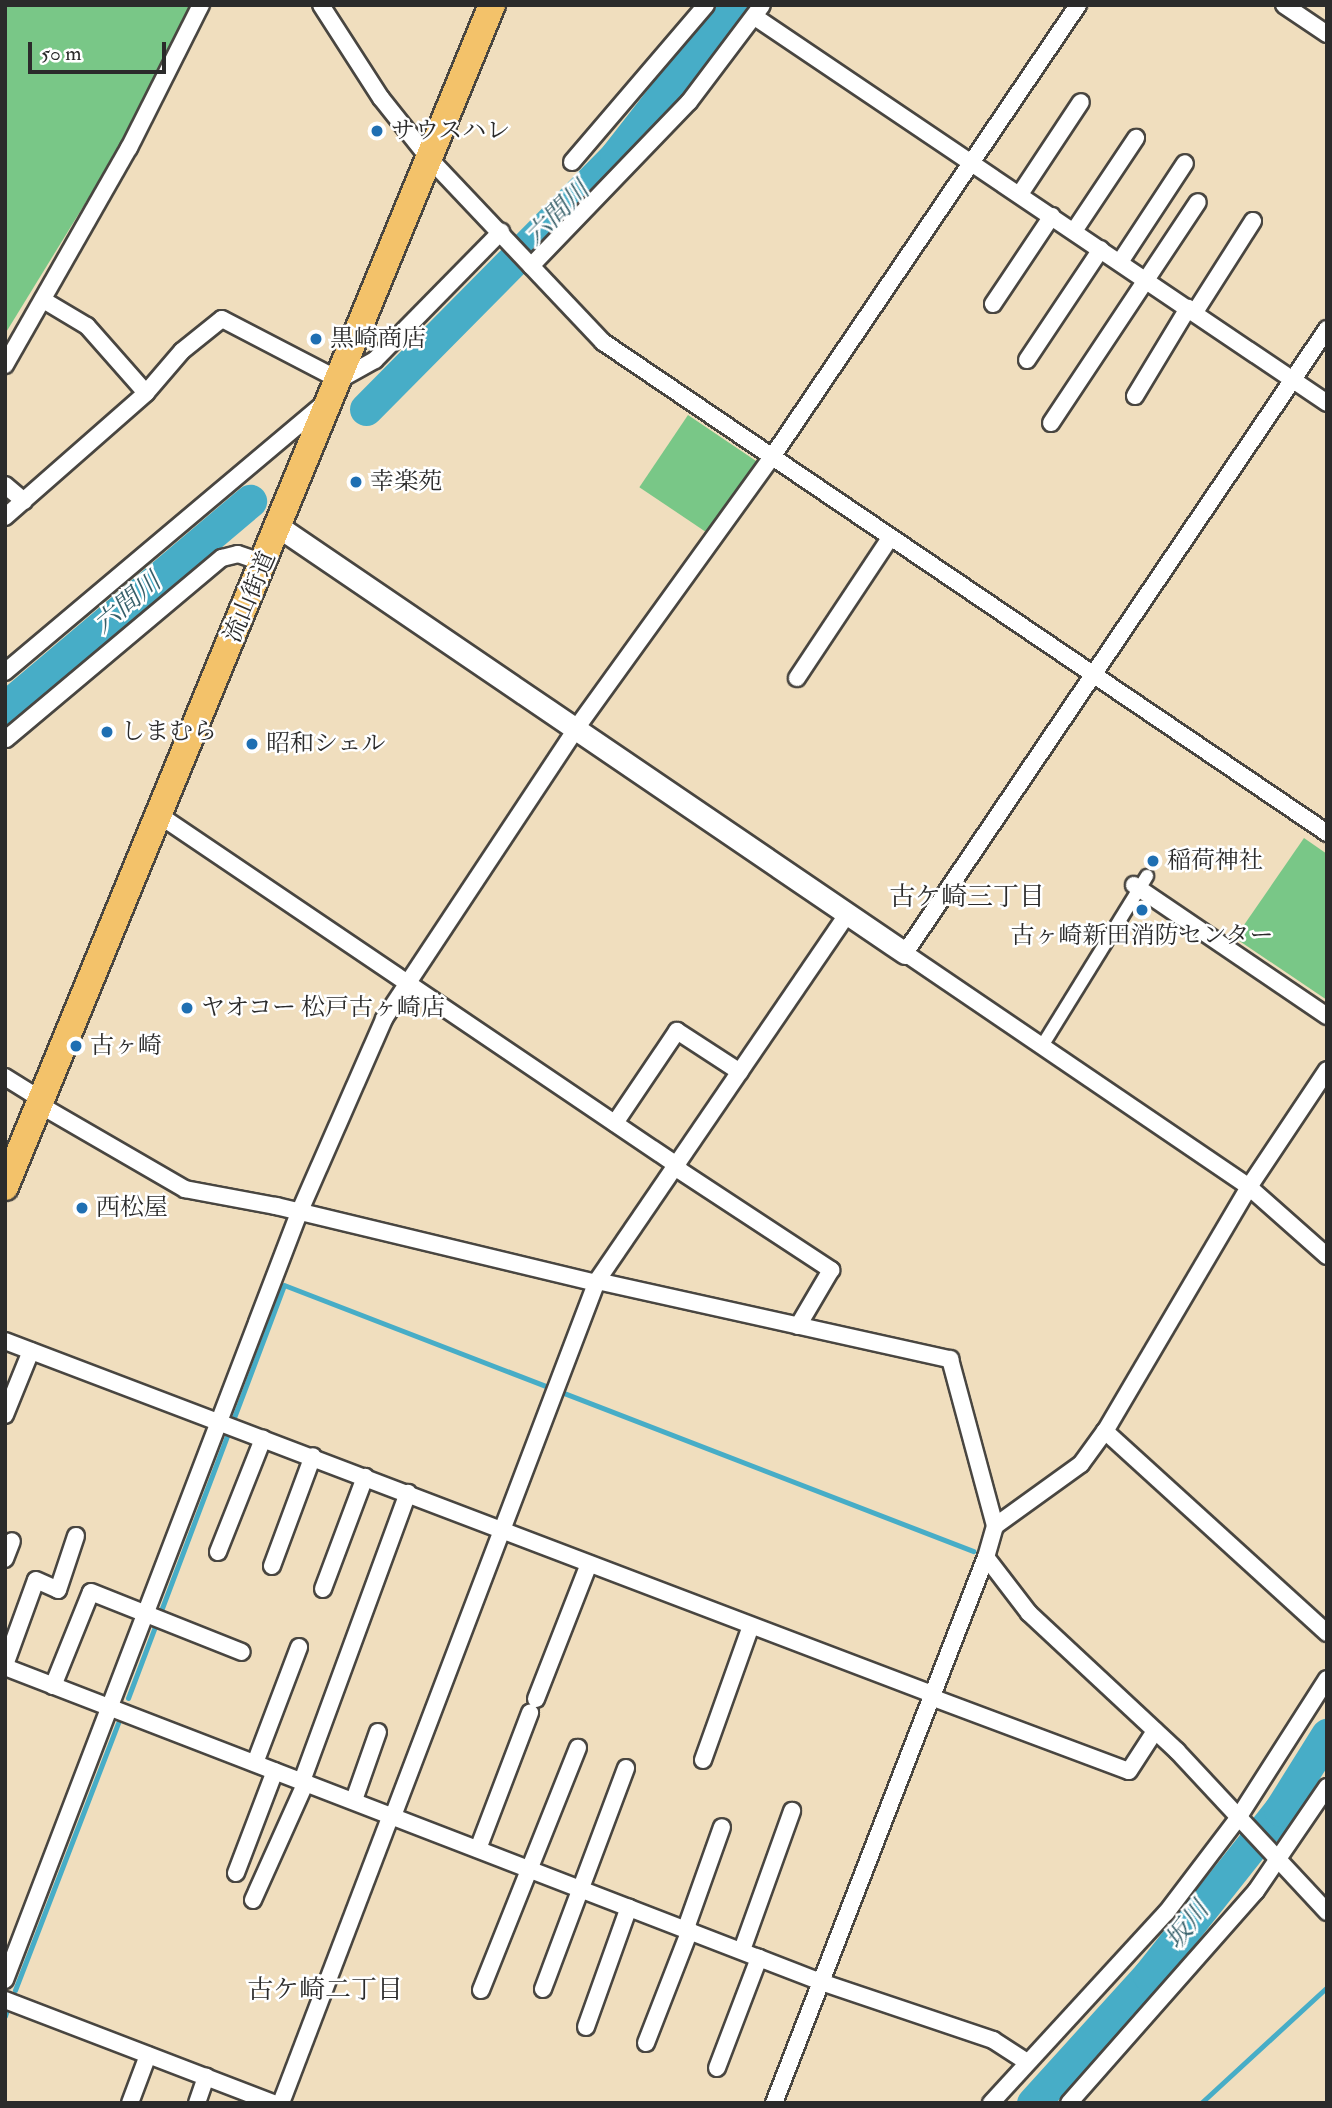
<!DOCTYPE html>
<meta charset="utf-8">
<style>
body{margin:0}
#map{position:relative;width:1332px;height:2108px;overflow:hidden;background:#f0debe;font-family:"IM FELL Double Pica","Noto Serif JP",serif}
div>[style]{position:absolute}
.green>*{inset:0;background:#79c787;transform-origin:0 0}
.stream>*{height:5px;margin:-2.5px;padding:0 2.5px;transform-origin:2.5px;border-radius:2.5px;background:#47adc7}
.river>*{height:33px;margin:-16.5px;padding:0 16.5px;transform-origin:16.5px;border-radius:16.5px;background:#47adc7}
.roads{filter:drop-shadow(2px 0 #494641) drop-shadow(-2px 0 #494641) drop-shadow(0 2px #494641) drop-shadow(0 -2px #494641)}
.pedestrian>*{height:12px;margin:-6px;padding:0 6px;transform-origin:6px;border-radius:6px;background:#fff}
.minor>*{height:16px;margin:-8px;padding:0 8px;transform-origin:8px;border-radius:8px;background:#fff}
.tertiary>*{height:21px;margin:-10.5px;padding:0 10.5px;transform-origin:10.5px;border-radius:10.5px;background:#fff}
.primary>*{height:26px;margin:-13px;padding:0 13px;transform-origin:13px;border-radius:13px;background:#f3c26a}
.dots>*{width:19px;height:19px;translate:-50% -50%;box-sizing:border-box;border:4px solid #fff;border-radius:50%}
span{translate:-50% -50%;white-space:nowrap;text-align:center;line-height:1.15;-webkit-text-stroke:5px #fff;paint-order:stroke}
.poi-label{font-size:24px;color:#2b2b2b}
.left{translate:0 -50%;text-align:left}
.street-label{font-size:24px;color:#2b2b2b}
.water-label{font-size:26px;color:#365f69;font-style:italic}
.neighbourhood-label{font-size:26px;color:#2b2b2b}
.frame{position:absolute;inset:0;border:7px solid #2b2b2b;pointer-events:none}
.scale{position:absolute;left:28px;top:42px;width:138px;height:32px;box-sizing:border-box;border:4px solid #2b2b2b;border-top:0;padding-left:9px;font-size:21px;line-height:24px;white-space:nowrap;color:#2b2b2b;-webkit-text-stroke:5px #fff;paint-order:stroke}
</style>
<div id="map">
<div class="green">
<div style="clip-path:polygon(5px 5px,190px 5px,113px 158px,5px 334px)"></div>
<div style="left:688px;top:415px;width:83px;height:87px;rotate:34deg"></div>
<div style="clip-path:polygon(1304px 838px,1327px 854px,1327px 1000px,1235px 938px)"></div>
</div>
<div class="stream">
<div style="left:128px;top:1698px;width:441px;rotate:-69.3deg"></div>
<div style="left:284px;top:1285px;width:739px;rotate:21.11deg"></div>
<div style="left:15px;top:1990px;width:286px;rotate:-68.9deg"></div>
<div style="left:5px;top:2016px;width:6px;rotate:-72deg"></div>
<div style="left:1201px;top:2103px;width:171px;rotate:-42.6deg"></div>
</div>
<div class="river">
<div style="left:366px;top:409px;width:356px;rotate:-45.3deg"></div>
<div style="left:616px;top:156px;width:192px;rotate:-52deg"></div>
<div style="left:5px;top:708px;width:321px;rotate:-40.2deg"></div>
<div style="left:1033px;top:2103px;width:173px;rotate:-47.8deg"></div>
<div style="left:1149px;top:1975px;width:211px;rotate:-51.6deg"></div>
<div style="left:1280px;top:1810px;width:89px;rotate:-57.9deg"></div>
</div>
<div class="roads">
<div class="pedestrian">
<div style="left:1042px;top:1046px;width:200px;rotate:-58.3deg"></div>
</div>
<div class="minor">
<div style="left:321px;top:5px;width:111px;rotate:57.2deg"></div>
<div style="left:381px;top:98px;width:75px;rotate:51.5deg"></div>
<div style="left:428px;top:157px;width:255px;rotate:46.6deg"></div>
<div style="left:603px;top:342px;width:875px;rotate:34.14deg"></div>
<div style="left:1284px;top:5px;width:52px;rotate:34deg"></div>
<div style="left:755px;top:17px;width:690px;rotate:34.01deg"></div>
<div style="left:572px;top:162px;width:206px;rotate:-49.5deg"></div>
<div style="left:1020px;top:194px;width:110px;rotate:-56.5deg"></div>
<div style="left:1074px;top:231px;width:112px;rotate:-56.3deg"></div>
<div style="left:1120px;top:262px;width:118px;rotate:-56.7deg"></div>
<div style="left:531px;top:266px;width:228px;rotate:-46.1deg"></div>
<div style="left:689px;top:102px;width:121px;rotate:-53deg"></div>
<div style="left:45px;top:301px;width:49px;rotate:30.8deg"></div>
<div style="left:87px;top:326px;width:89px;rotate:48.6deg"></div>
<div style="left:146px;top:393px;width:55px;rotate:-49.4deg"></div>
<div style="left:182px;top:351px;width:51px;rotate:-38.7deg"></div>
<div style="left:222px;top:319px;width:132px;rotate:27.5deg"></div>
<div style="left:339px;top:380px;width:41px;rotate:-29.1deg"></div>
<div style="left:375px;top:360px;width:180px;rotate:-45.5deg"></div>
<div style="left:993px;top:304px;width:106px;rotate:-56.2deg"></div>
<div style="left:1195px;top:312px;width:108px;rotate:-57.5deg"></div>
<div style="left:1327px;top:329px;width:753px;rotate:124.07deg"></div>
<div style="left:905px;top:953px;width:416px;rotate:34.2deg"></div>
<div style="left:1249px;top:1187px;width:104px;rotate:41.5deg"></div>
<div style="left:1027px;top:360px;width:133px;rotate:-56.3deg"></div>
<div style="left:5px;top:365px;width:250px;rotate:-60.3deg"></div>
<div style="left:129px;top:148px;width:160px;rotate:-63.3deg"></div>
<div style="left:1135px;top:396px;width:103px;rotate:-58.9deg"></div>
<div style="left:1051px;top:423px;width:265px;rotate:-56.4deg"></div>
<div style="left:5px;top:485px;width:25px;rotate:40deg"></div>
<div style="left:5px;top:517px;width:188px;rotate:-41.3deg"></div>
<div style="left:5px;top:672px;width:418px;rotate:-40.1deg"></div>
<div style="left:797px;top:678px;width:168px;rotate:-56.4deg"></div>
<div style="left:6px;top:739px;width:282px;rotate:-40deg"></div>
<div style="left:222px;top:558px;width:16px;rotate:-14deg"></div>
<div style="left:238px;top:554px;width:28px;rotate:19deg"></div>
<div style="left:159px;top:815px;width:627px;rotate:34.07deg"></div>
<div style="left:1134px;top:885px;width:233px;rotate:34.2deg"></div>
<div style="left:1327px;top:1070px;width:141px;rotate:123.7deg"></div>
<div style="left:1249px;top:1187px;width:283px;rotate:120.5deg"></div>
<div style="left:1105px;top:1431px;width:41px;rotate:126deg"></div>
<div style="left:1081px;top:1464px;width:106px;rotate:144.2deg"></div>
<div style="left:995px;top:1526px;width:32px;rotate:106deg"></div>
<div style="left:986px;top:1557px;width:71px;rotate:52.5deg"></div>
<div style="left:1029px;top:1613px;width:202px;rotate:43deg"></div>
<div style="left:1177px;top:1751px;width:220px;rotate:47deg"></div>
<div style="left:5px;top:1077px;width:44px;rotate:31.9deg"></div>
<div style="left:40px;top:1105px;width:168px;rotate:30.1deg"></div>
<div style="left:185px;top:1189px;width:93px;rotate:10.6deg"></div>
<div style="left:276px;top:1206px;width:329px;rotate:13.5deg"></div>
<div style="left:615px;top:1123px;width:111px;rotate:-56deg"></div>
<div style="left:677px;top:1031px;width:75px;rotate:33.1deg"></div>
<div style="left:676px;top:1168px;width:186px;rotate:33.3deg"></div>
<div style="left:831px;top:1270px;width:65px;rotate:120.5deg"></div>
<div style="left:597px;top:1281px;width:362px;rotate:12.5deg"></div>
<div style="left:950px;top:1359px;width:173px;rotate:74.9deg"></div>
<div style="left:5px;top:1341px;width:992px;rotate:20.85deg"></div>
<div style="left:5px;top:1415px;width:69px;rotate:-67.9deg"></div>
<div style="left:1105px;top:1431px;width:300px;rotate:42.3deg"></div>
<div style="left:218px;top:1552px;width:122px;rotate:-68.3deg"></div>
<div style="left:5px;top:1559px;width:19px;rotate:-69deg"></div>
<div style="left:272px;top:1566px;width:117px;rotate:-69.6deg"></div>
<div style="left:323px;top:1589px;width:120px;rotate:-69.4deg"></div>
<div style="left:5px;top:1665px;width:90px;rotate:-70deg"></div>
<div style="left:36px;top:1580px;width:24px;rotate:24deg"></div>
<div style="left:58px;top:1590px;width:57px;rotate:-71.6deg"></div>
<div style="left:5px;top:1667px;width:875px;rotate:21.11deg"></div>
<div style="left:821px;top:1982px;width:182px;rotate:18.6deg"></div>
<div style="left:993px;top:2040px;width:40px;rotate:32.9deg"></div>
<div style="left:53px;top:1686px;width:101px;rotate:-68deg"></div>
<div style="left:91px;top:1592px;width:162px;rotate:21.7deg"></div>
<div style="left:931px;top:1697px;width:211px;rotate:20.5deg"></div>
<div style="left:1129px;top:1771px;width:48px;rotate:-57deg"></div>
<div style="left:536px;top:1699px;width:145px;rotate:-68.6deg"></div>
<div style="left:703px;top:1760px;width:142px;rotate:-70.3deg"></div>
<div style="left:255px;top:1763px;width:124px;rotate:-69.2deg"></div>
<div style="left:302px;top:1781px;width:307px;rotate:-69.8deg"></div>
<div style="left:354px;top:1800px;width:72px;rotate:-70.6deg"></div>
<div style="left:393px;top:1816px;width:573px;rotate:-69.13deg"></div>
<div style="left:597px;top:1281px;width:443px;rotate:-55.7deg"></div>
<div style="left:478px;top:1849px;width:146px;rotate:-69.1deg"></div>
<div style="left:236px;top:1873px;width:109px;rotate:-69.1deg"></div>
<div style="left:253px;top:1900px;width:129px;rotate:-65.8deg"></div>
<div style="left:686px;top:1928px;width:107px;rotate:-70.4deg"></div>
<div style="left:742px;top:1950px;width:148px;rotate:-70.2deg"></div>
<div style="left:5px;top:1980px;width:821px;rotate:-69.03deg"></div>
<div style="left:299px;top:1213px;width:212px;rotate:-66.3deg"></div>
<div style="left:384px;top:1019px;width:346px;rotate:-56.5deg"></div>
<div style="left:575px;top:730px;width:337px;rotate:-54.2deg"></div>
<div style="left:772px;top:457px;width:546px;rotate:-55.9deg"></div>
<div style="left:543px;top:1989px;width:236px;rotate:-69.4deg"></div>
<div style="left:481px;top:1990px;width:261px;rotate:-68.2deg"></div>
<div style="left:5px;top:2000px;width:287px;rotate:21deg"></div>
<div style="left:586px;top:2027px;width:127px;rotate:-70.3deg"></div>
<div style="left:646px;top:2043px;width:121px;rotate:-68.7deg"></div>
<div style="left:717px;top:2068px;width:118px;rotate:-69.1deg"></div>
<div style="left:130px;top:2103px;width:51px;rotate:-69.4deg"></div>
<div style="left:197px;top:2103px;width:28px;rotate:-71deg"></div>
<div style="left:281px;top:2103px;width:308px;rotate:-69.1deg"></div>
<div style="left:774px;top:2103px;width:586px;rotate:-68.78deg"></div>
<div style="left:991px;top:2103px;width:258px;rotate:-47.4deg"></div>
<div style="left:1166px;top:1913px;width:119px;rotate:-52.8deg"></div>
<div style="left:1238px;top:1818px;width:165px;rotate:-57.4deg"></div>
<div style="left:1069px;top:2103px;width:283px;rotate:-48.6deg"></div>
<div style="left:1256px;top:1891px;width:126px;rotate:-55.7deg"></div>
</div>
<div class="tertiary">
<div style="left:279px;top:527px;width:757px;rotate:34.24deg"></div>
</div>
<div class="primary">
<div style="left:5px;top:1187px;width:1278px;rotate:-67.61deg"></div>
</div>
</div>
<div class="dots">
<div style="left:377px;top:131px;background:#1f6fb2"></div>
<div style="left:316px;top:339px;background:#1f6fb2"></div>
<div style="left:356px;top:482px;background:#1f6fb2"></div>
<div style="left:107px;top:732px;background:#1f6fb2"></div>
<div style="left:252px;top:744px;background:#1f6fb2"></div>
<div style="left:1153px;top:861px;background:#1f6fb2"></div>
<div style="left:1142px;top:910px;background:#1f6fb2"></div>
<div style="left:187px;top:1008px;background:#1f6fb2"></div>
<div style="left:76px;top:1046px;background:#1f6fb2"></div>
<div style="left:82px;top:1208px;background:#1f6fb2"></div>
</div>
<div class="poi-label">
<span class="left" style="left:391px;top:131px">サウスハレ</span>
<span class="left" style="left:330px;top:339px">黒崎商店</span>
<span class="left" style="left:370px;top:482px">幸楽苑</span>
<span class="left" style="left:121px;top:732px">しまむら</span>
<span class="left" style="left:266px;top:744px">昭和シェル</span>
<span class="left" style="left:1167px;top:861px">稲荷神社</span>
<span style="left:1142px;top:936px">古ヶ崎新田消防センター</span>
<span class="left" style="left:201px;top:1008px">ヤオコー 松戸古ヶ崎店</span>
<span class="left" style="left:90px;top:1046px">古ヶ崎</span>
<span class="left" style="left:96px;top:1208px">西松屋</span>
</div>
<div class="street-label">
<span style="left:250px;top:597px;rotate:-67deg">流山街道</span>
</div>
<div class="water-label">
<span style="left:558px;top:214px;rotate:-45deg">六間川</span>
<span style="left:128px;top:604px;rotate:-40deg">六間川</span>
<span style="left:1188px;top:1926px;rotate:-52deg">坂川</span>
</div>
<div class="neighbourhood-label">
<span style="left:967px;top:898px">古ケ崎三丁目</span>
<span style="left:325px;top:1991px">古ケ崎二丁目</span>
</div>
<div class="frame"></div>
<div class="scale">50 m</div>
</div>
